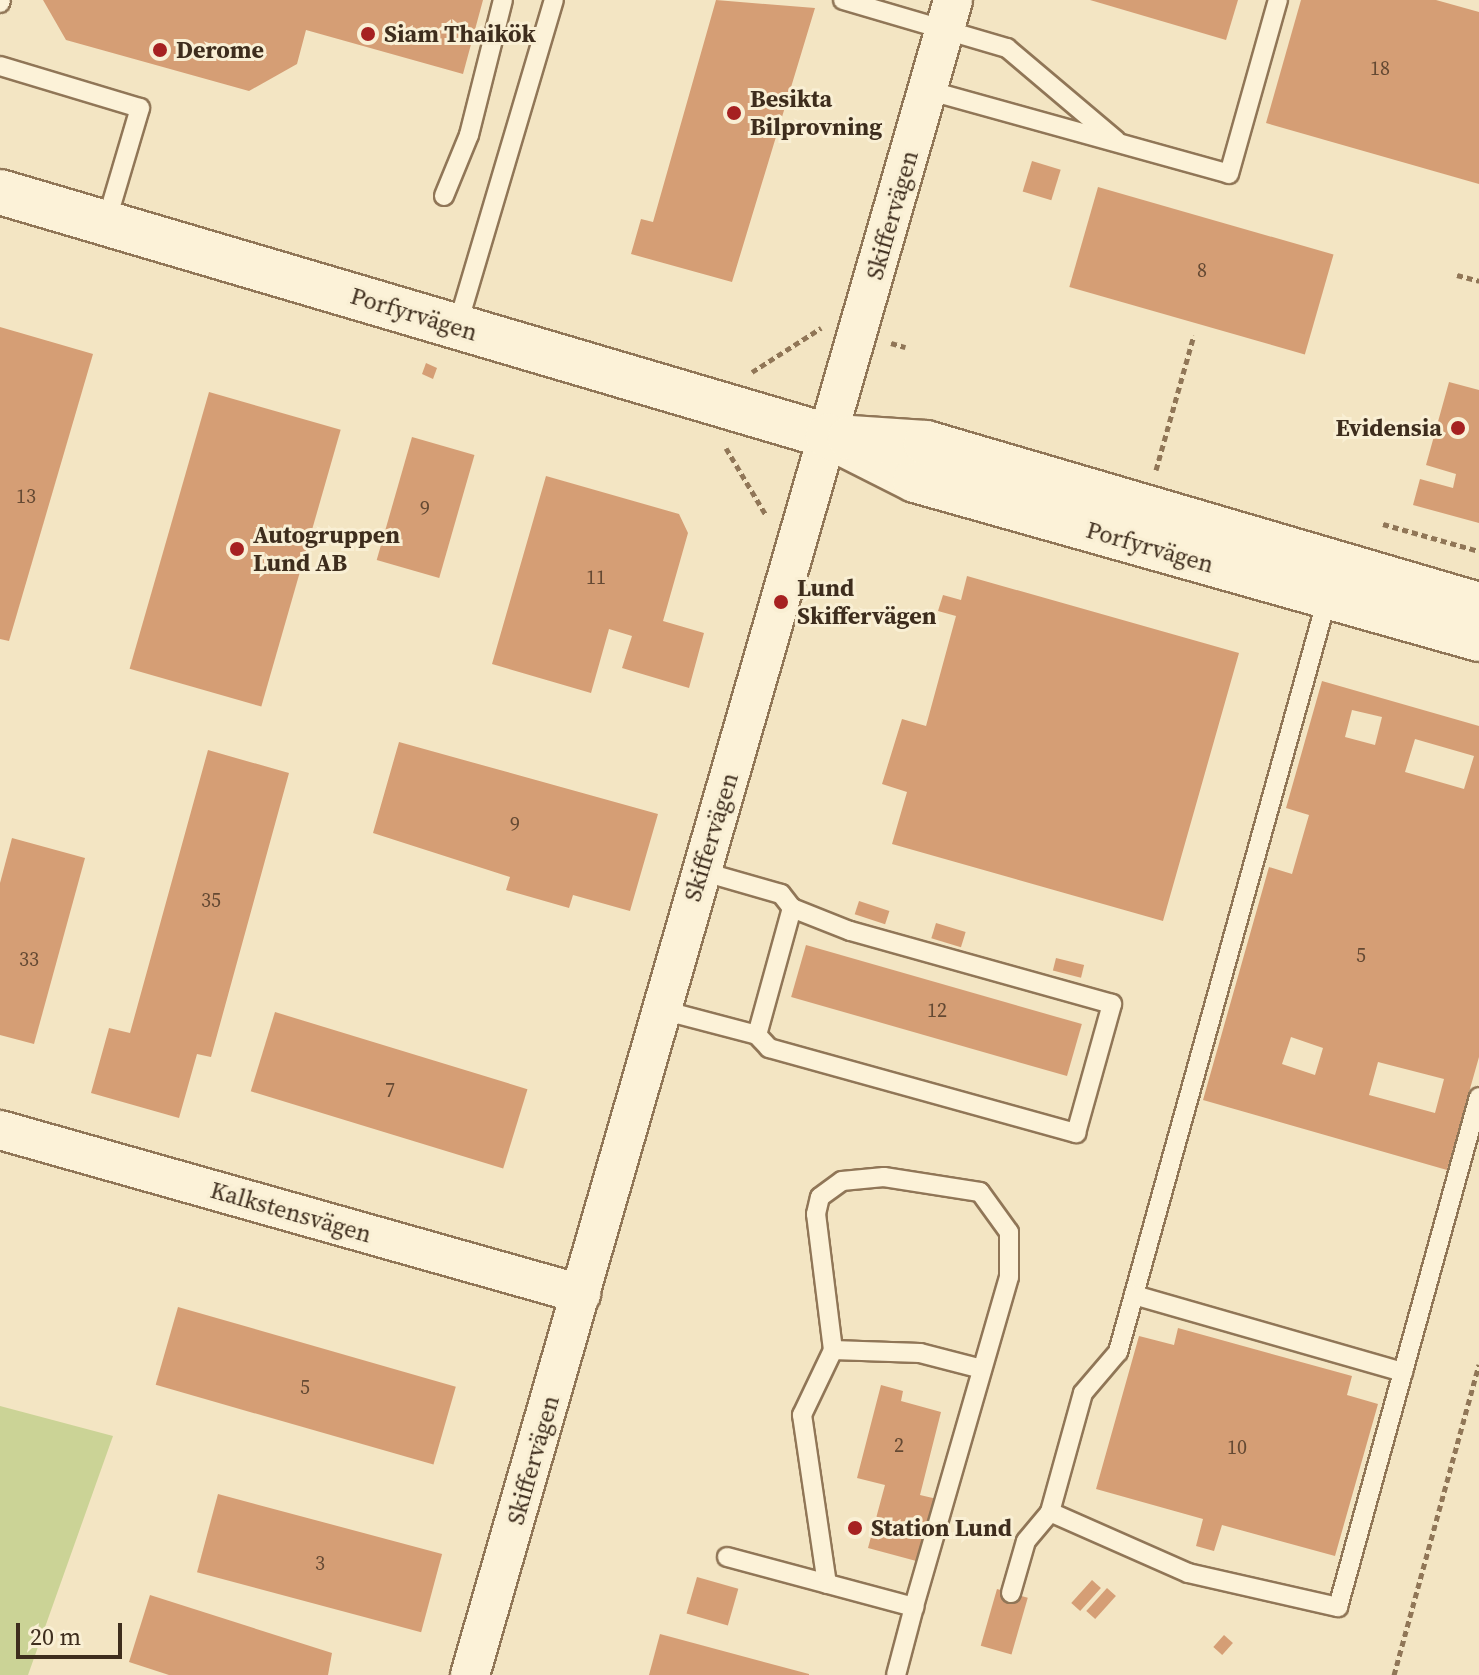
<!DOCTYPE html>
<meta charset="utf-8">
<style>
body{margin:0}
#map{position:relative;width:1479px;height:1675px;overflow:hidden;background:#f3e5c3;font-family:"Source Serif 4",serif}
div>[style]{position:absolute}
.green>*{inset:0;background:#cbd396}
.building>*{inset:0;background:#d59e75;transform-origin:0 0}
.path>*{height:5px;margin-top:-2.5px;transform-origin:0;background:repeating-linear-gradient(90deg,#907657 0 6px,transparent 0 10px)}
.roads{filter:drop-shadow(2px 0 #907657) drop-shadow(-2px 0 #907657) drop-shadow(0 2px #907657) drop-shadow(0 -2px #907657)}
.lane>*{height:18px;margin:-9px;padding:0 9px;transform-origin:9px;border-radius:9px;background:#fcf2d8}
.street>*{height:38px;margin:-19px;padding:0 19px;transform-origin:19px;border-radius:19px;background:#fcf2d8}
.secondary>*{height:44px;margin:-22px;padding:0 22px;transform-origin:22px;border-radius:22px;background:#fcf2d8}
.dots>*{width:22px;height:22px;translate:-50% -50%;box-sizing:border-box;border:4px solid #f9efd4;border-radius:50%}
span{translate:-50% -50%;white-space:nowrap;text-align:center;line-height:1.15;-webkit-text-stroke:6px #f9efd4;paint-order:stroke}
.number-label{font-size:20px;color:#644933}
.number-label span{-webkit-text-stroke-width:0}
.poi-label{font-size:24px;color:#3e2d1d;font-weight:700}
.left{translate:0 -50%;text-align:left}
.right{translate:-100% -50%;text-align:right}
.street-label{font-size:24px;color:#3e2d1d}
.scale{position:absolute;left:16px;top:1623px;width:106px;height:36px;box-sizing:border-box;border:4px solid #3e2d1d;border-top:0;padding-left:10px;font-size:24px;line-height:28px;white-space:nowrap;color:#3e2d1d;-webkit-text-stroke:6px #f9efd4;paint-order:stroke}
</style>
<div id="map">
<div class="green">
<div style="clip-path:polygon(0 1406px,113px 1436px,28px 1675px,0 1675px)"></div>
</div>
<div class="building">
<div style="clip-path:polygon(43px 0,483px 0,463px 74px,306px 30px,297px 64px,249px 91px,66px 40px)"></div>
<div style="clip-path:polygon(716px 0,815px 8px,732px 282px,631px 254px,641px 219px,653px 222px)"></div>
<div style="clip-path:polygon(1090px 0,1238px 0,1226px 40px)"></div>
<div style="clip-path:polygon(1301px 0,1436px 0,1479px 12px,1479px 184px,1266px 123px)"></div>
<div style="left:1032px;top:161px;width:30px;height:32px;rotate:17deg"></div>
<div style="left:1098px;top:187px;width:245px;height:104px;rotate:16deg"></div>
<div style="clip-path:polygon(0 327px,93px 354px,9px 641px,0 639px)"></div>
<div style="clip-path:polygon(426px 363px,437px 368px,433px 379px,422px 374px)"></div>
<div style="clip-path:polygon(1449px 382px,1479px 390px,1479px 523px,1413px 505px,1420px 479px,1453px 488px,1456px 474px,1426px 465px)"></div>
<div style="left:209px;top:392px;width:137px;height:288px;rotate:16deg"></div>
<div style="left:412px;top:437px;width:65px;height:128px;rotate:16deg"></div>
<div style="clip-path:polygon(546px 476px,679px 514px,688px 533px,663px 621px,704px 633px,689px 688px,622px 668px,632px 636px,609px 629px,591px 693px,492px 664px)"></div>
<div style="clip-path:polygon(967px 576px,1239px 653px,1163px 921px,892px 844px,907px 792px,882px 784px,902px 719px,926px 726px,956px 616px,938px 611px,943px 595px,961px 600px)"></div>
<div style="clip-path:polygon(evenodd,1322px 681px,1479px 726px,1479px 1057px,1447px 1170px,1203px 1100px,1269px 867px,1292px 874px,1309px 815px,1286px 808px,1322px 681px,1352px 710px,1382px 717px,1375px 745px,1345px 737px,1352px 710px,1322px 681px,1415px 739px,1474px 756px,1464px 789px,1405px 772px,1415px 739px,1322px 681px,1291px 1037px,1323px 1048px,1315px 1075px,1282px 1064px,1291px 1037px,1322px 681px,1378px 1062px,1444px 1079px,1435px 1113px,1369px 1095px,1378px 1062px)"></div>
<div style="clip-path:polygon(399px 742px,658px 814px,630px 911px,573px 895px,569px 908px,506px 890px,510px 877px,373px 833px)"></div>
<div style="clip-path:polygon(208px 750px,289px 773px,211px 1057px,197px 1054px,179px 1118px,91px 1093px,109px 1028px,130px 1033px)"></div>
<div style="clip-path:polygon(12px 838px,85px 858px,34px 1044px,0 1035px,0 883px)"></div>
<div style="left:859px;top:901px;width:32px;height:14px;rotate:18deg"></div>
<div style="left:936px;top:923px;width:31px;height:16px;rotate:17deg"></div>
<div style="left:806px;top:945px;width:287px;height:54px;rotate:16deg"></div>
<div style="left:1056px;top:958px;width:29px;height:13px;rotate:14deg"></div>
<div style="left:275px;top:1012px;width:264px;height:83px;rotate:17deg"></div>
<div style="left:178px;top:1307px;width:289px;height:81px;rotate:16deg"></div>
<div style="clip-path:polygon(1178px 1328px,1352px 1376px,1347px 1395px,1378px 1404px,1335px 1556px,1222px 1525px,1214px 1551px,1196px 1546px,1203px 1519px,1096px 1489px,1139px 1336px,1174px 1345px)"></div>
<div style="clip-path:polygon(881px 1385px,903px 1391px,901px 1401px,941px 1412px,920px 1495px,937px 1499px,920px 1562px,868px 1548px,885px 1485px,857px 1478px)"></div>
<div style="left:218px;top:1494px;width:232px;height:81px;rotate:15deg"></div>
<div style="left:697px;top:1577px;width:43px;height:38px;rotate:16deg"></div>
<div style="left:1092px;top:1580px;width:12px;height:31px;rotate:42deg"></div>
<div style="left:1107px;top:1588px;width:12px;height:31px;rotate:42deg"></div>
<div style="left:997px;top:1589px;width:32px;height:59px;rotate:16deg"></div>
<div style="clip-path:polygon(150px 1595px,332px 1653px,328px 1675px,169px 1675px,129px 1662px)"></div>
<div style="clip-path:polygon(660px 1634px,809px 1674px,809px 1675px,649px 1675px)"></div>
<div style="left:1224px;top:1635px;width:12px;height:16px;rotate:42deg"></div>
</div>
<div class="path">
<div style="left:1457px;top:275px;width:23px;rotate:15deg"></div>
<div style="left:891px;top:343px;width:15px;rotate:16deg"></div>
<div style="left:752px;top:372px;width:82px;rotate:-32.5deg"></div>
<div style="left:726px;top:448px;width:78px;rotate:59.2deg"></div>
<div style="left:1156px;top:470px;width:140px;rotate:-74.3deg"></div>
<div style="left:1383px;top:524px;width:100px;rotate:15.7deg"></div>
<div style="left:1394px;top:1675px;width:322px;rotate:-74.7deg"></div>
</div>
<div class="roads">
<div class="lane">
<div style="left:843px;top:0;width:171px;rotate:16.3deg"></div>
<div style="left:1007px;top:48px;width:143px;rotate:40.2deg"></div>
<div style="left:0;top:3px;width:3px;rotate:-72deg"></div>
<div style="left:0;top:66px;width:146px;rotate:16.7deg"></div>
<div style="left:140px;top:108px;width:120px;rotate:106.5deg"></div>
<div style="left:927px;top:90px;width:313px;rotate:15.5deg"></div>
<div style="left:1229px;top:174px;width:181px;rotate:-74.3deg"></div>
<div style="left:444px;top:196px;width:66px;rotate:-67.7deg"></div>
<div style="left:469px;top:135px;width:139px;rotate:-75.9deg"></div>
<div style="left:457px;top:327px;width:341px;rotate:-73.5deg"></div>
<div style="left:1328px;top:595px;width:786px;rotate:105.5deg"></div>
<div style="left:1118px;top:1352px;width:54px;rotate:130.5deg"></div>
<div style="left:1083px;top:1393px;width:123px;rotate:105.5deg"></div>
<div style="left:1050px;top:1512px;width:151px;rotate:23.8deg"></div>
<div style="left:1188px;top:1573px;width:154px;rotate:12.8deg"></div>
<div style="left:1338px;top:1607px;width:529px;rotate:-74.55deg"></div>
<div style="left:662px;top:1010px;width:98px;rotate:14.7deg"></div>
<div style="left:757px;top:1035px;width:18px;rotate:47deg"></div>
<div style="left:769px;top:1048px;width:319px;rotate:15.5deg"></div>
<div style="left:1076px;top:1133px;width:134px;rotate:-74.4deg"></div>
<div style="left:1112px;top:1004px;width:272px;rotate:-164.4deg"></div>
<div style="left:850px;top:931px;width:62px;rotate:-158.4deg"></div>
<div style="left:792px;top:908px;width:18px;rotate:-128deg"></div>
<div style="left:781px;top:894px;width:83px;rotate:-164deg"></div>
<div style="left:757px;top:1035px;width:132px;rotate:-74.6deg"></div>
<div style="left:1134px;top:1295px;width:280px;rotate:16deg"></div>
<div style="left:833px;top:1350px;width:87px;rotate:2deg"></div>
<div style="left:920px;top:1353px;width:64px;rotate:14.5deg"></div>
<div style="left:727px;top:1557px;width:194px;rotate:15deg"></div>
<div style="left:914px;top:1607px;width:70px;rotate:104.8deg"></div>
<div style="left:827px;top:1584px;width:171px;rotate:-98.4deg"></div>
<div style="left:802px;top:1415px;width:72px;rotate:-64.5deg"></div>
<div style="left:833px;top:1350px;width:137px;rotate:-97.1deg"></div>
<div style="left:816px;top:1214px;width:17px;rotate:-77deg"></div>
<div style="left:820px;top:1197px;width:27px;rotate:-36deg"></div>
<div style="left:842px;top:1181px;width:42px;rotate:-5.4deg"></div>
<div style="left:884px;top:1177px;width:97px;rotate:8.9deg"></div>
<div style="left:980px;top:1192px;width:49px;rotate:54.1deg"></div>
<div style="left:1009px;top:1232px;width:45px;rotate:90deg"></div>
<div style="left:1009px;top:1277px;width:343px;rotate:106.1deg"></div>
<div style="left:1011px;top:1593px;width:54px;rotate:-73.9deg"></div>
<div style="left:1026px;top:1541px;width:38px;rotate:-50deg"></div>
</div>
<div class="street">
<div style="left:0;top:1130px;width:604px;rotate:15.76deg"></div>
<div style="left:470px;top:1675px;width:1743px;rotate:-73.91deg"></div>
</div>
<div class="secondary">
<div style="left:0;top:192px;width:863px;rotate:16.42deg"></div>
<div style="left:828px;top:436px;width:97px;rotate:26.8deg"></div>
<div style="left:915px;top:480px;width:586px;rotate:15.74deg"></div>
<div style="left:850px;top:438px;width:76px;rotate:3.8deg"></div>
<div style="left:926px;top:443px;width:576px;rotate:16.33deg"></div>
</div>
</div>
<div class="dots">
<div style="left:368px;top:34px;background:#a62121"></div>
<div style="left:160px;top:50px;background:#a62121"></div>
<div style="left:734px;top:113px;background:#a62121"></div>
<div style="left:1458px;top:428px;background:#a62121"></div>
<div style="left:237px;top:549px;background:#a62121"></div>
<div style="left:781px;top:602px;background:#a62121"></div>
<div style="left:855px;top:1528px;background:#a62121"></div>
</div>
<div class="number-label">
<span style="left:1380px;top:68px">18</span>
<span style="left:1202px;top:270px">8</span>
<span style="left:26px;top:496px">13</span>
<span style="left:425px;top:508px">9</span>
<span style="left:596px;top:577px">11</span>
<span style="left:515px;top:824px">9</span>
<span style="left:211px;top:900px">35</span>
<span style="left:1361px;top:955px">5</span>
<span style="left:29px;top:959px">33</span>
<span style="left:937px;top:1010px">12</span>
<span style="left:390px;top:1090px">7</span>
<span style="left:305px;top:1387px">5</span>
<span style="left:899px;top:1445px">2</span>
<span style="left:1237px;top:1447px">10</span>
<span style="left:320px;top:1563px">3</span>
</div>
<div class="poi-label">
<span class="left" style="left:384px;top:34px">Siam Thaikök</span>
<span class="left" style="left:176px;top:50px">Derome</span>
<span class="left" style="left:750px;top:113px">Besikta<br>Bilprovning</span>
<span class="right" style="left:1442px;top:428px">Evidensia</span>
<span class="left" style="left:253px;top:549px">Autogruppen<br>Lund AB</span>
<span class="left" style="left:797px;top:602px">Lund<br>Skiffervägen</span>
<span class="left" style="left:871px;top:1528px">Station Lund</span>
</div>
<div class="street-label">
<span style="left:892px;top:215px;rotate:-74deg">Skiffervägen</span>
<span style="left:414px;top:314px;rotate:17deg">Porfyrvägen</span>
<span style="left:1150px;top:547px;rotate:16deg">Porfyrvägen</span>
<span style="left:711px;top:837px;rotate:-73deg">Skiffervägen</span>
<span style="left:291px;top:1212px;rotate:16deg">Kalkstensvägen</span>
<span style="left:533px;top:1460px;rotate:-74deg">Skiffervägen</span>
</div>
<div class="scale">20 m</div>
</div>
